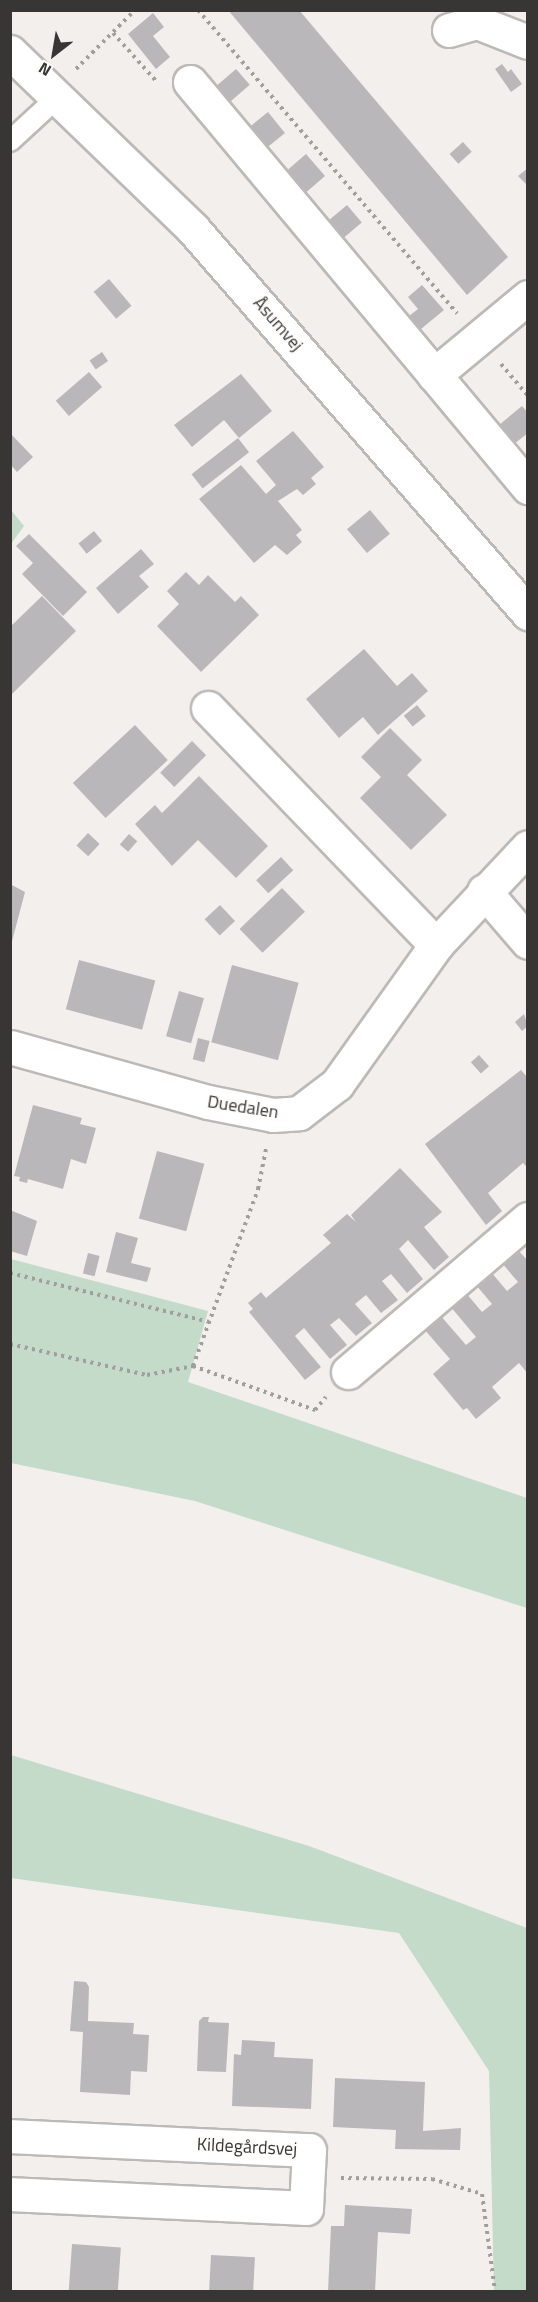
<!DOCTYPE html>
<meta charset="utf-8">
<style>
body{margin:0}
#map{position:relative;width:538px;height:2302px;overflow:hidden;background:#f3efed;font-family:"Titillium Web",sans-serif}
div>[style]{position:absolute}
.green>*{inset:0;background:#c3dbc8}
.building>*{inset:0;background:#bab7ba;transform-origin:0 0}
.path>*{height:4px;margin-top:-2px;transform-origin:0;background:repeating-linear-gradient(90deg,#a19e9c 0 3px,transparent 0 7.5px)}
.roads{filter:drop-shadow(2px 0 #bdb9b6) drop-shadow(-2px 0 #bdb9b6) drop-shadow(0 2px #bdb9b6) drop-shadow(0 -2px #bdb9b6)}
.lane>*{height:20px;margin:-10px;padding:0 10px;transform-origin:10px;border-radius:10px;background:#fff}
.street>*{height:33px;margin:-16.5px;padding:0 16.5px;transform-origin:16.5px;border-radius:16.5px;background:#fff}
.secondary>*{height:33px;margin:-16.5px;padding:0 16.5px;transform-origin:16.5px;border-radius:16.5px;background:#fff}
span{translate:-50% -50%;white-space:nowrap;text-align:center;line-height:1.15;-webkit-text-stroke:4.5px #fefdfc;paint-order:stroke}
.street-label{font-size:18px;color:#383635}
.frame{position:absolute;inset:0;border:12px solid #383635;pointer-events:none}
.north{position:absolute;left:24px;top:24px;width:60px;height:60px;-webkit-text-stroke:4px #fefdfc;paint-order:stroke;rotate:211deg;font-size:16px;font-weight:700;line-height:24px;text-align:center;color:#383635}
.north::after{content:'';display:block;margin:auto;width:21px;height:27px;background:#383635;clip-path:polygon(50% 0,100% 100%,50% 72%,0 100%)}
</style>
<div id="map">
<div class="green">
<div style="clip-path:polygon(11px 510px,24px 526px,11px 544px,10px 544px)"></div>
<div style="clip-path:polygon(11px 1259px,208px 1311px,188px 1382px,527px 1498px,527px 1608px,195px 1501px,11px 1463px)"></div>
<div style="clip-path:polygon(11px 1755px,309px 1846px,527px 1928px,527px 2291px,494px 2291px,489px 2071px,399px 1933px,11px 1878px)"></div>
</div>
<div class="building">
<div style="clip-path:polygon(228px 10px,299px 10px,508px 257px,467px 295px)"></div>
<div style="clip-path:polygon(153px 13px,164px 27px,153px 36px,170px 57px,156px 69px,128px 34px)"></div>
<div style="clip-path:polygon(502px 64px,508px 72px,511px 69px,522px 84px,511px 92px,495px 69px)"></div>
<div style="left:236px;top:69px;width:21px;height:29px;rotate:49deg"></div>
<div style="left:268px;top:112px;width:27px;height:27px;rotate:51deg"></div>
<div style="left:463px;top:142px;width:13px;height:18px;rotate:48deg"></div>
<div style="left:306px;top:154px;width:29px;height:28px;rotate:49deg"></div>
<div style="clip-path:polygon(528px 168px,528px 186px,518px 176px)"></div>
<div style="left:347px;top:205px;width:23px;height:26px;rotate:50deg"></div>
<div style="left:109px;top:279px;width:35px;height:20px;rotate:50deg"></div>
<div style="clip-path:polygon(422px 285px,444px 310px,421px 329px,409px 316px,418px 309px,408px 297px)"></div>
<div style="left:102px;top:352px;width:11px;height:15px;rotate:56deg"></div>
<div style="left:89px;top:372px;width:20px;height:44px;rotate:49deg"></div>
<div style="clip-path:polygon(241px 374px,272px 411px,239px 438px,224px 420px,192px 447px,174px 425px)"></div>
<div style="clip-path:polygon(522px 406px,528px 413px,528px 433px,514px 444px,499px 425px)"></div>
<div style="clip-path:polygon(293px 431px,324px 467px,311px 478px,316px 484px,303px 495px,297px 489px,278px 501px,302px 530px,296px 535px,302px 542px,287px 555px,275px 545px,254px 563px,199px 499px,241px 465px,266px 494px,276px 485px,256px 461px)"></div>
<div style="clip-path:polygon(10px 433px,33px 457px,17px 472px,10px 464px)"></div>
<div style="left:238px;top:438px;width:18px;height:59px;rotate:52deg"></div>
<div style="left:370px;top:510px;width:31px;height:30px;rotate:50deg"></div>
<div style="left:94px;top:531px;width:13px;height:20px;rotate:51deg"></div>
<div style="clip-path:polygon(29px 534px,87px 592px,63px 616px,22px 574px,33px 563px,16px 546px)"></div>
<div style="clip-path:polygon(141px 549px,154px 564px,139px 576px,149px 587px,118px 614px,96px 588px)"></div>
<div style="clip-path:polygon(186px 572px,199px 585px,208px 575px,235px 602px,241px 596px,259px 615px,201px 672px,157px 626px,179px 604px,167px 591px)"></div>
<div style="clip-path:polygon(42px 596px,76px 631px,10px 696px,10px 627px)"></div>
<div style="clip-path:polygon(364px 649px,397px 686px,412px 673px,428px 691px,378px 735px,363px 717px,339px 738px,306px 699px)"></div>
<div style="left:417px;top:705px;width:14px;height:17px;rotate:51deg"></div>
<div style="left:135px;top:725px;width:48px;height:85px;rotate:47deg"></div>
<div style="clip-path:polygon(390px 728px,422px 760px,407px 775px,447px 815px,411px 850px,360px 798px,381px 777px,361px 757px)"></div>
<div style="left:192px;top:741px;width:20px;height:45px;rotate:45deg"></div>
<div style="clip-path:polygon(199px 776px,268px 846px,236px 878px,198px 840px,172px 866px,135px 824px,155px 805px,162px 813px)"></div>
<div style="left:88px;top:833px;width:16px;height:17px;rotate:43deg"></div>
<div style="left:129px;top:834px;width:11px;height:14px;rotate:41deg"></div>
<div style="left:281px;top:857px;width:18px;height:34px;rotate:47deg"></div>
<div style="clip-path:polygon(10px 884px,25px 892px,11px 945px,10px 945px)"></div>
<div style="left:282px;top:888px;width:33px;height:59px;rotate:46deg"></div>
<div style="left:220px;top:905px;width:22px;height:21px;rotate:47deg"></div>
<div style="left:79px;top:960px;width:79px;height:51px;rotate:15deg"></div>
<div style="left:232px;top:965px;width:69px;height:80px;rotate:15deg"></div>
<div style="left:179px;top:991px;width:26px;height:47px;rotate:16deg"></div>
<div style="clip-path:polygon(524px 1014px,528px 1026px,522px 1031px,515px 1022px)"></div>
<div style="left:198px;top:1038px;width:12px;height:22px;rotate:14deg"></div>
<div style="left:479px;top:1055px;width:15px;height:11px;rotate:48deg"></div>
<div style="clip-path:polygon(521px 1070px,528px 1078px,528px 1168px,523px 1163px,488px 1193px,502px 1211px,486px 1225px,425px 1144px)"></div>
<div style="clip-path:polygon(33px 1105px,82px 1118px,80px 1124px,96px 1128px,86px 1164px,71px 1159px,63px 1189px,28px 1179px,27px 1183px,19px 1181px,20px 1177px,14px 1176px)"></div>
<div style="left:157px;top:1151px;width:49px;height:70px;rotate:15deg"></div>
<div style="clip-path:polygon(400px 1168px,442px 1212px,424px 1227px,449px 1257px,434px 1270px,408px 1240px,399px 1249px,423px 1279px,407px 1293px,391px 1274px,382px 1281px,398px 1300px,381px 1313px,366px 1295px,355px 1304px,372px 1323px,356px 1336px,339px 1318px,330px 1325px,347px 1345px,330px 1359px,304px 1328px,295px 1336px,321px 1367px,305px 1380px,249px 1312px,253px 1309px,248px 1303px,261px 1292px,266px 1298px,331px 1243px,323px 1235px,347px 1214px,356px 1222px,351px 1215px)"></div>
<div style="clip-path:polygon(10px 1210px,37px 1221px,27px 1256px,10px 1251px)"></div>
<div style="clip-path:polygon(116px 1232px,138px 1238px,131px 1263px,151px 1268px,147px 1282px,106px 1272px)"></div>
<div style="clip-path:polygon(518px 1250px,528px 1261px,528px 1374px,519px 1363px,492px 1387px,501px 1398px,476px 1419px,467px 1408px,463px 1410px,433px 1374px,450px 1359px,424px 1329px,440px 1315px,466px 1345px,476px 1337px,450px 1306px,466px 1293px,482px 1312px,492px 1304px,476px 1285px,491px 1272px,507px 1291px,518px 1282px,502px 1263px)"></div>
<div style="left:88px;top:1253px;width:12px;height:21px;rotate:14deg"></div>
<div style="clip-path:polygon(74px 1981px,86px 1982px,89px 1987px,88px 2021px,134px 2023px,133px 2034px,149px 2035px,147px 2072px,131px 2071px,130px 2095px,80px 2092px,83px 2032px,70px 2031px)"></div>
<div style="clip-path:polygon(203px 2017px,209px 2017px,208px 2022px,229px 2023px,226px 2072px,197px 2071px,199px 2021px)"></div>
<div style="clip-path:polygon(242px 2040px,275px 2042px,274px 2057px,313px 2059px,311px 2109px,232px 2106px,234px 2054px,241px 2055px)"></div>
<div style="clip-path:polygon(335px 2078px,425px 2082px,423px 2131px,461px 2128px,460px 2150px,395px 2149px,396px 2130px,333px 2127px)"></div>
<div style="clip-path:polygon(345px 2205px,412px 2209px,410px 2234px,378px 2232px,375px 2292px,328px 2292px,331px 2226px,344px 2226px)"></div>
<div style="left:72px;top:2244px;width:49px;height:48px;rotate:4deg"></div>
<div style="left:211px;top:2255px;width:44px;height:37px;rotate:3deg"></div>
</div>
<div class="path">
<div style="left:198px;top:10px;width:399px;rotate:49.5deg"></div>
<div style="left:113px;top:33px;width:64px;rotate:48.1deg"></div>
<div style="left:76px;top:69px;width:83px;rotate:-45deg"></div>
<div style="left:501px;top:364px;width:42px;rotate:49.8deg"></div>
<div style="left:10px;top:1273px;width:205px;rotate:13.8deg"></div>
<div style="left:10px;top:1344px;width:140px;rotate:12.8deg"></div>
<div style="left:147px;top:1375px;width:47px;rotate:-11.1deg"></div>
<div style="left:193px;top:1366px;width:189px;rotate:-69.8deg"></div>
<div style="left:258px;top:1189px;width:41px;rotate:-78.7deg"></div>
<div style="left:193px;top:1366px;width:130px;rotate:19.8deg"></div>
<div style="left:315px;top:1410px;width:17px;rotate:-50deg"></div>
<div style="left:341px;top:2178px;width:91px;rotate:0.6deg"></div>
<div style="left:432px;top:2179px;width:52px;rotate:16.7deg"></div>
<div style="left:482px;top:2194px;width:99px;rotate:82.4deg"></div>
</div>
<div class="roads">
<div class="lane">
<div style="left:10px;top:141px;width:67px;rotate:-42.6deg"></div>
</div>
<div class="street">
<div style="left:449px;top:30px;width:29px;rotate:-16deg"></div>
<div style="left:477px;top:22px;width:55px;rotate:21.4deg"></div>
<div style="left:190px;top:82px;width:528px;rotate:50.15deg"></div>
<div style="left:434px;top:375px;width:122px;rotate:-39.7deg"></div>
<div style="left:208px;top:708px;width:329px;rotate:46.1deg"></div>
<div style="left:484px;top:891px;width:67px;rotate:49.2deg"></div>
<div style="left:10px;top:1047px;width:205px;rotate:15.5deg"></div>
<div style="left:208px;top:1102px;width:66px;rotate:11.3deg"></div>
<div style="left:273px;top:1115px;width:26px;rotate:-4deg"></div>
<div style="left:299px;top:1113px;width:48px;rotate:-37.3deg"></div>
<div style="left:337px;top:1084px;width:171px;rotate:-54.5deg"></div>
<div style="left:436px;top:945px;width:134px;rotate:-46.8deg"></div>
<div style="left:348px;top:1372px;width:236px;rotate:-40.4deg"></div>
<div style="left:10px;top:2136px;width:299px;rotate:2.7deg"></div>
<div style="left:309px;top:2150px;width:58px;rotate:93deg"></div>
<div style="left:306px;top:2208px;width:296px;rotate:-177.3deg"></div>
</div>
<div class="secondary">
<div style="left:10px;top:52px;width:255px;rotate:44deg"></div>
<div style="left:193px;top:229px;width:510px;rotate:48.9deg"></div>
</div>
</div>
<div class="street-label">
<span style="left:278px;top:324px;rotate:49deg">Åsumvej</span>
<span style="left:243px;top:1107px;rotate:9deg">Duedalen</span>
<span style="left:247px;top:2147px;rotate:3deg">Kildegårdsvej</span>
</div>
<div class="frame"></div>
<div class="north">N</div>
</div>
